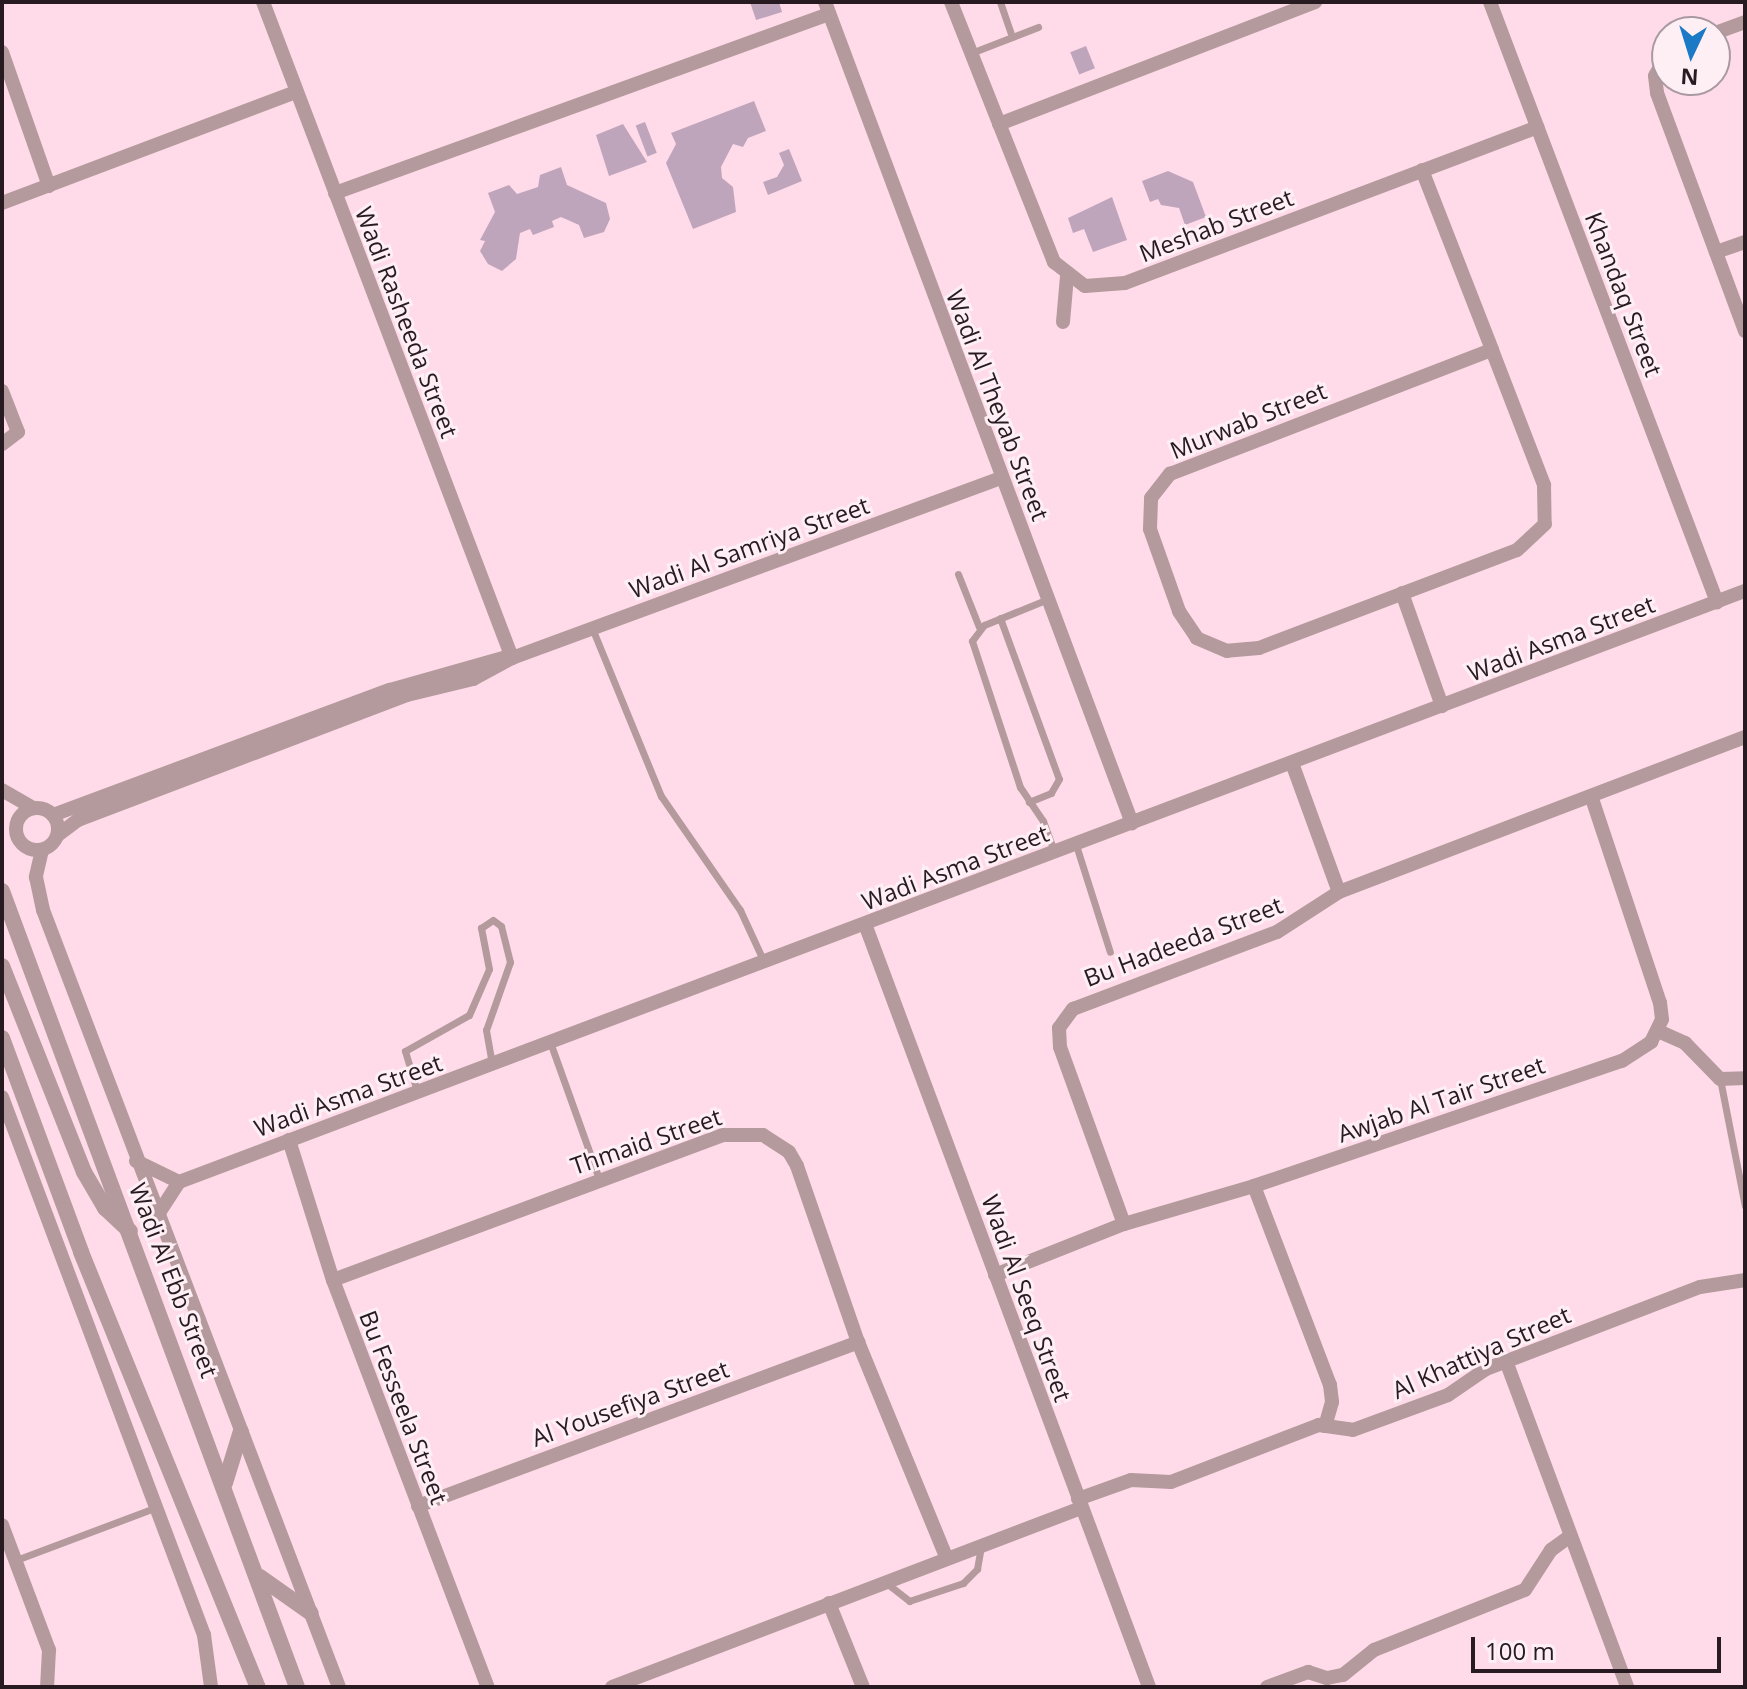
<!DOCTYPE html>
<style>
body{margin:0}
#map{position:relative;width:1747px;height:1689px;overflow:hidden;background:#ffdbea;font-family:"Open Sans",sans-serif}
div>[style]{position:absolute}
.building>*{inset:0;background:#bfa5bc;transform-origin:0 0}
.service>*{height:7px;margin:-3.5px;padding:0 3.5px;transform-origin:3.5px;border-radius:3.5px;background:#b59a9d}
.minor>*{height:14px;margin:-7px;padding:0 7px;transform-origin:7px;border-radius:7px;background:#b59a9d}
.minor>.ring{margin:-7px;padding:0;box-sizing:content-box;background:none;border:14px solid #b59a9d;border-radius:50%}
.tertiary>*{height:16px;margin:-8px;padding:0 8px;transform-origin:8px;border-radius:8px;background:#b59a9d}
span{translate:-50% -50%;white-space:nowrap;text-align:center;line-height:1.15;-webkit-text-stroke:6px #feeff5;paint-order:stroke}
.street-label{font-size:24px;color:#271a20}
.frame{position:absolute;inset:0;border:4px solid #271a20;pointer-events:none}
.north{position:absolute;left:1651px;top:16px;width:80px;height:80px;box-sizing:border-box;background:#feeff5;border:2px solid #a89aa0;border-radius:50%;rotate:184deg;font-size:22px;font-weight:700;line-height:32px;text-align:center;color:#271a20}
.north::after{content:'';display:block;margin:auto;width:28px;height:36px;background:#1b7ac6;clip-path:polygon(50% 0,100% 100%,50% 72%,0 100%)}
.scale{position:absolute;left:1471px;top:1637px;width:250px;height:36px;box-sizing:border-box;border:4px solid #271a20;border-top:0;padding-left:10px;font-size:24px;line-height:28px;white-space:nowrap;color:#271a20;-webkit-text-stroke:6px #feeff5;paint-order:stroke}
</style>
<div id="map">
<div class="building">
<div style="clip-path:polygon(750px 2px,779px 2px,782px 12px,756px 20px)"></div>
<div style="left:1086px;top:46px;width:24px;height:17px;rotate:68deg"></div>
<div style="clip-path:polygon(754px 101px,766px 131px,748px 138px,743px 147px,733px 144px,721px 167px,722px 178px,733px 187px,736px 212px,693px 229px,666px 163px,676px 144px,671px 133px)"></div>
<div style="left:645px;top:122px;width:33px;height:10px;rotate:69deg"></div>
<div style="clip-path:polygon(623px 124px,647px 162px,609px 176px,596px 135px)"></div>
<div style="clip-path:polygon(789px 149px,802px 181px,768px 195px,763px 182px,777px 177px,784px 165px,779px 153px)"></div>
<div style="clip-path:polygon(561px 167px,567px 185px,606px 203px,610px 219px,604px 232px,584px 238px,579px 225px,561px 217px,552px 221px,554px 227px,533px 235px,530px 229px,520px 233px,516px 259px,502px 271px,488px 264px,480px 251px,485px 241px,480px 240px,495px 212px,488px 193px,509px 185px,517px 194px,538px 187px,540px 175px)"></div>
<div style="clip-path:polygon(1168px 171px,1193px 182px,1206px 217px,1185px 225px,1179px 208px,1161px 205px,1158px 199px,1150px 202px,1142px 181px)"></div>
<div style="clip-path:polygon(1112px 197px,1127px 240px,1093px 252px,1084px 229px,1073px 233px,1068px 218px)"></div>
</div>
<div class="service">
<div style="left:1000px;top:2px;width:37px;rotate:71deg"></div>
<div style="left:971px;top:53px;width:72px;rotate:-21.2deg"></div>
<div style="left:958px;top:574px;width:57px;rotate:68.4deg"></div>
<div style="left:1048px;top:599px;width:69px;rotate:157.9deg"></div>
<div style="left:984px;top:625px;width:20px;rotate:127deg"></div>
<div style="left:972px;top:641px;width:154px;rotate:71.8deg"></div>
<div style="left:1020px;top:787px;width:41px;rotate:55.9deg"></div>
<div style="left:1043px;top:821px;width:33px;rotate:70deg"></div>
<div style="left:1000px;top:618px;width:171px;rotate:69.9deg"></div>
<div style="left:1059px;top:779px;width:16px;rotate:120deg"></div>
<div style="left:1051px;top:793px;width:24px;rotate:158deg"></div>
<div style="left:592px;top:628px;width:182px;rotate:67.7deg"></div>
<div style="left:661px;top:796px;width:139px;rotate:55.3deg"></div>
<div style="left:740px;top:910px;width:57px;rotate:65.2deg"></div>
<div style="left:1076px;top:845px;width:112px;rotate:72.4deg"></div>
<div style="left:550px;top:1042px;width:145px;rotate:70.3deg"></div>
<div style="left:1720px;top:1079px;width:129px;rotate:78.9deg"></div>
<div style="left:417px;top:1091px;width:42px;rotate:-106.7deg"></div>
<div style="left:405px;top:1051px;width:73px;rotate:-29.4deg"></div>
<div style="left:469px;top:1015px;width:50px;rotate:-66.5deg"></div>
<div style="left:489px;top:969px;width:42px;rotate:-101deg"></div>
<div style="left:481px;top:928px;width:14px;rotate:-34deg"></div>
<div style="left:493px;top:920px;width:10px;rotate:37deg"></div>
<div style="left:501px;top:926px;width:37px;rotate:76deg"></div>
<div style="left:510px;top:962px;width:72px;rotate:109.4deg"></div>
<div style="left:486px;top:1030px;width:34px;rotate:80deg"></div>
<div style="left:16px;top:1560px;width:147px;rotate:-20.6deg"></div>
<div style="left:885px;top:1582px;width:31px;rotate:38deg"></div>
<div style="left:909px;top:1601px;width:57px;rotate:-18.4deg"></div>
<div style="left:963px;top:1583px;width:20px;rotate:-45deg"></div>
<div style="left:977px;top:1569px;width:22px;rotate:-80deg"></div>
</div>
<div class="minor">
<div style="left:263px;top:2px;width:702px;rotate:69.21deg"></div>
<div style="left:825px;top:2px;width:877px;rotate:69.5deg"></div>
<div style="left:951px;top:2px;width:280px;rotate:68.4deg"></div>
<div style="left:1054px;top:262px;width:39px;rotate:38deg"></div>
<div style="left:1085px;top:286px;width:40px;rotate:-4.3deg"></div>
<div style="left:1125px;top:283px;width:441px;rotate:-20.7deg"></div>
<div style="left:1490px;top:2px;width:642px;rotate:69.28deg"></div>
<div style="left:1715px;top:33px;width:32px;rotate:-20deg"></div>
<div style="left:2px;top:52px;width:142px;rotate:70.7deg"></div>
<div style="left:1667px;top:55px;width:24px;rotate:120deg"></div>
<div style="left:1655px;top:76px;width:17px;rotate:83deg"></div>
<div style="left:1657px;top:93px;width:254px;rotate:69.7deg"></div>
<div style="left:999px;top:124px;width:339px;rotate:-21.1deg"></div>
<div style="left:1422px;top:170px;width:193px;rotate:68.7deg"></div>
<div style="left:1492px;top:350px;width:145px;rotate:68.9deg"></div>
<div style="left:1544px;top:485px;width:39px;rotate:89deg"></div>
<div style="left:1545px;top:524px;width:38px;rotate:137deg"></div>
<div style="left:1517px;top:550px;width:276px;rotate:159.2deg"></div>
<div style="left:1259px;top:648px;width:32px;rotate:175deg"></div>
<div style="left:1227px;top:651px;width:33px;rotate:-157deg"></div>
<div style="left:1197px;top:638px;width:32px;rotate:-124deg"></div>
<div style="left:1179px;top:611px;width:87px;rotate:-109.5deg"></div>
<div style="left:1150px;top:529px;width:31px;rotate:-88deg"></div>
<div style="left:1151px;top:498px;width:31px;rotate:-52deg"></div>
<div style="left:1170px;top:474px;width:345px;rotate:-21.1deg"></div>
<div style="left:335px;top:193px;width:525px;rotate:-19.92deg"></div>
<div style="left:2px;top:203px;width:314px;rotate:-20.7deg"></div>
<div style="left:1716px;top:252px;width:31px;rotate:-19deg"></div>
<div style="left:1063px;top:322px;width:46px;rotate:-85deg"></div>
<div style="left:2px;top:391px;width:44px;rotate:68.7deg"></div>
<div style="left:18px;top:432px;width:20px;rotate:143deg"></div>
<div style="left:1402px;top:593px;width:120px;rotate:70.5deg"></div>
<div style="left:1292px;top:763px;width:137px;rotate:70deg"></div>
<div style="left:2px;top:790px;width:36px;rotate:30deg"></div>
<div class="ring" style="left:16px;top:808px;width:28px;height:28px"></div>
<div style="left:53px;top:815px;width:359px;rotate:-20.4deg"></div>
<div style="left:390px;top:690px;width:122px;rotate:-15.8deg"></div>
<div style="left:58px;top:835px;width:25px;rotate:-37deg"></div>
<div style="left:78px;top:820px;width:352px;rotate:-20.8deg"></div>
<div style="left:407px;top:695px;width:68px;rotate:-13.6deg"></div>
<div style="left:473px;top:679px;width:44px;rotate:-28.3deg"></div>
<div style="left:512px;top:658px;width:521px;rotate:-20.21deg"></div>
<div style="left:42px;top:850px;width:28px;rotate:103deg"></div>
<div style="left:36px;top:877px;width:34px;rotate:78deg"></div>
<div style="left:43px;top:910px;width:831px;rotate:69.15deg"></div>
<div style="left:865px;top:924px;width:814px;rotate:69.58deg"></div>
<div style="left:1658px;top:1031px;width:30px;rotate:24deg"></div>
<div style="left:1685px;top:1043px;width:50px;rotate:45.8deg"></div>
<div style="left:1720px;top:1079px;width:25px;rotate:-2deg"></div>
<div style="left:2px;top:1097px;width:575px;rotate:69.42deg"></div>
<div style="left:204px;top:1635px;width:52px;rotate:82.3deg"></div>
<div style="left:289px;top:1140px;width:147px;rotate:72.6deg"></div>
<div style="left:333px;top:1280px;width:436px;rotate:69.2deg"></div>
<div style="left:136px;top:1161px;width:48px;rotate:26deg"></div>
<div style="left:1254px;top:1186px;width:213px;rotate:69.1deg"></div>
<div style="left:1330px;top:1385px;width:17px;rotate:83deg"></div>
<div style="left:1332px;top:1402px;width:25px;rotate:106deg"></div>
<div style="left:157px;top:1216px;width:40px;rotate:-57.1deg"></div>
<div style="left:179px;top:1182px;width:1674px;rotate:-20.68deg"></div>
<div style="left:1124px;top:1224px;width:188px;rotate:-109.9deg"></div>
<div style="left:1060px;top:1047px;width:19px;rotate:-93deg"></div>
<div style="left:1059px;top:1028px;width:24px;rotate:-54deg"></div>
<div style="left:1073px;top:1009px;width:218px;rotate:-20.7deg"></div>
<div style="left:1277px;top:932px;width:74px;rotate:-32.8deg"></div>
<div style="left:1339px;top:892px;width:435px;rotate:-20.9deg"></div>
<div style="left:995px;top:1275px;width:139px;rotate:-21.6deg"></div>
<div style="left:1124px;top:1224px;width:135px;rotate:-16.3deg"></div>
<div style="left:1254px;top:1186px;width:389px;rotate:-18.8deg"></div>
<div style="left:1622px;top:1061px;width:35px;rotate:-33deg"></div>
<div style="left:1651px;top:1042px;width:25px;rotate:-64deg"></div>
<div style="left:1662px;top:1019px;width:16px;rotate:-97deg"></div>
<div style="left:1660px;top:1003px;width:218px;rotate:-108.4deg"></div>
<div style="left:333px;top:1280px;width:415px;rotate:-20.4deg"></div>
<div style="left:722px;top:1135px;width:41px"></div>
<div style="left:763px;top:1135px;width:31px;rotate:33deg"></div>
<div style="left:789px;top:1152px;width:16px;rotate:60deg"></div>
<div style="left:797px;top:1166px;width:186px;rotate:70.9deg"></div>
<div style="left:858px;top:1342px;width:232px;rotate:67.7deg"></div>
<div style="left:1506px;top:1361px;width:348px;rotate:69.6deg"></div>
<div style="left:1078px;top:1499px;width:56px;rotate:-19.7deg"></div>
<div style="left:1131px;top:1480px;width:40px;rotate:2.9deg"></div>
<div style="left:1171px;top:1482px;width:159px;rotate:-21.1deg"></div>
<div style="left:1319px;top:1425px;width:34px;rotate:8deg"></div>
<div style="left:1353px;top:1430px;width:101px;rotate:-20.2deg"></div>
<div style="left:1448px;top:1395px;width:46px;rotate:-34.4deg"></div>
<div style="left:1486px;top:1369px;width:229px;rotate:-21deg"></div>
<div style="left:1700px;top:1287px;width:46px;rotate:-8.8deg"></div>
<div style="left:418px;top:1506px;width:470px;rotate:-20.4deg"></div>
<div style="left:2px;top:1525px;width:134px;rotate:69.4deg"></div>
<div style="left:49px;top:1650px;width:37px;rotate:93deg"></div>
<div style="left:829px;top:1603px;width:91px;rotate:68deg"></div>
<div style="left:612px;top:1687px;width:502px;rotate:-20.89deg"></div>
<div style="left:1267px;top:1687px;width:44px;rotate:-20.1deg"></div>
<div style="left:1308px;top:1672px;width:20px;rotate:18deg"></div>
<div style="left:1327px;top:1678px;width:16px;rotate:-11deg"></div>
<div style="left:1343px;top:1675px;width:40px;rotate:-39deg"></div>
<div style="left:1374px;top:1650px;width:162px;rotate:-21.7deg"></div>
<div style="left:1525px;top:1590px;width:48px;rotate:-57deg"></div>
<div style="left:1551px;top:1550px;width:24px;rotate:-36deg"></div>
</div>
<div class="tertiary">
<div style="left:2px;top:891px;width:849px;rotate:69.67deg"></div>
<div style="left:2px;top:966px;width:222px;rotate:68.3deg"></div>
<div style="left:84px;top:1172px;width:42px;rotate:59.7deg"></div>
<div style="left:105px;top:1208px;width:34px;rotate:43deg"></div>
<div style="left:2px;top:1038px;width:228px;rotate:69.7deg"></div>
<div style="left:81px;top:1252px;width:470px;rotate:67.9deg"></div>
<div style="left:225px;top:1483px;width:54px;rotate:-72.9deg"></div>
<div style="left:260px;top:1577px;width:62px;rotate:35.2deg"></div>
</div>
<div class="street-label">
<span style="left:1216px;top:225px;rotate:-21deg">Meshab Street</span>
<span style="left:1624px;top:294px;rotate:69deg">Khandaq Street</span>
<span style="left:407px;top:322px;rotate:69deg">Wadi Rasheeda Street</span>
<span style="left:998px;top:405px;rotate:69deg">Wadi Al Theyab Street</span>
<span style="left:1248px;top:420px;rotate:-22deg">Murwab Street</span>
<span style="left:749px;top:547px;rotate:-20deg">Wadi Al Samriya Street</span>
<span style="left:1561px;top:638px;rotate:-21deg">Wadi Asma Street</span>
<span style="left:955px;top:867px;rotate:-21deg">Wadi Asma Street</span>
<span style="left:1183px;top:941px;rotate:-21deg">Bu Hadeeda Street</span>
<span style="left:348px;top:1095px;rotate:-20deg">Wadi Asma Street</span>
<span style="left:1441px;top:1099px;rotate:-19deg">Awjab Al Tair Street</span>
<span style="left:646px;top:1141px;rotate:-19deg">Thmaid Street</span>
<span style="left:174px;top:1280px;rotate:69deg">Wadi Al Ebb Street</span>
<span style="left:1027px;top:1298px;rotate:70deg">Wadi Al Seeq Street</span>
<span style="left:1481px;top:1352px;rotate:-24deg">Al Khattiya Street</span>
<span style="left:630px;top:1403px;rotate:-20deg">Al Yousefiya Street</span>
<span style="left:404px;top:1407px;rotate:69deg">Bu Fesseela Street</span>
</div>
<div class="frame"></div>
<div class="north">N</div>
<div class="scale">100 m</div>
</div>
